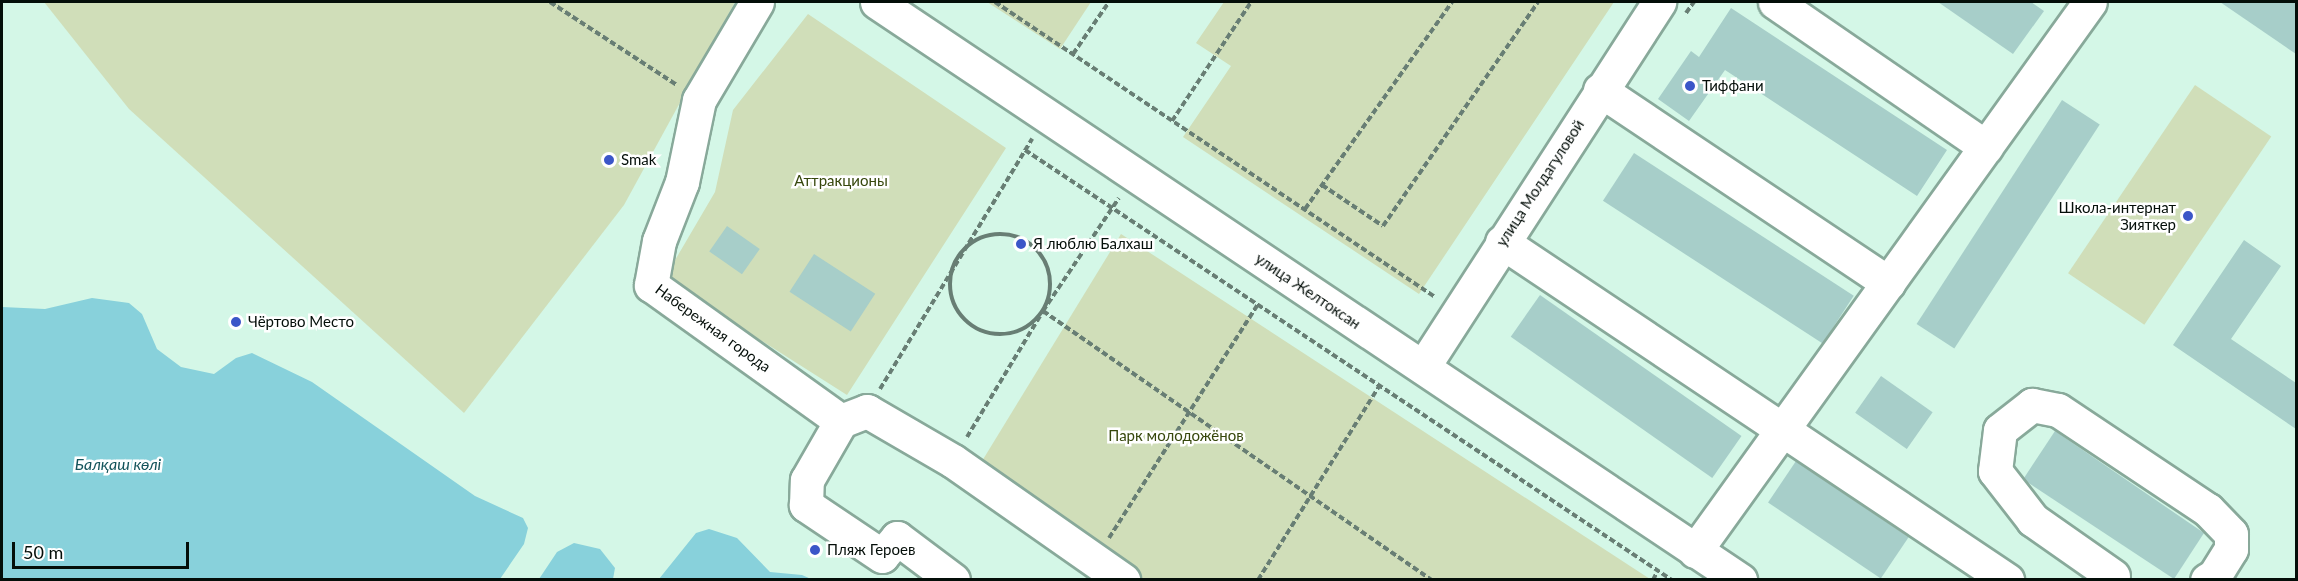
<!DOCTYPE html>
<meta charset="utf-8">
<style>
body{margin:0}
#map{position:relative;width:2298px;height:581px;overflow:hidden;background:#d4f7e7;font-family:Lato,sans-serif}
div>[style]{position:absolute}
.green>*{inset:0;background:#d0deb9;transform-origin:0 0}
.water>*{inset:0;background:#88d1db}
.building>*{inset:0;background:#a7cec9;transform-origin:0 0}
.path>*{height:4px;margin-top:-2px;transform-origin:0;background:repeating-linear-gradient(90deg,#687e74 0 6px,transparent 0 9px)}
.path>.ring{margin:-2px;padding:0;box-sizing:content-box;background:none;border:4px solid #687e74;border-radius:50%}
.roads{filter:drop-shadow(2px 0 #88a99a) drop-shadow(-2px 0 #88a99a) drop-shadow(0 2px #88a99a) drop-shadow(0 -2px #88a99a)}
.minor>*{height:33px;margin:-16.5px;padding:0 16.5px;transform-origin:16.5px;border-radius:16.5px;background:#fff}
.dots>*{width:16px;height:16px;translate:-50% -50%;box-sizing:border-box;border:3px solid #fff;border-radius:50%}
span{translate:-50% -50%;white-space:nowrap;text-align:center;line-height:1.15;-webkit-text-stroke:5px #fff;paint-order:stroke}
.poi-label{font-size:15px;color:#040e09}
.left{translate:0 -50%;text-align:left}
.right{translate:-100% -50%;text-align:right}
.park-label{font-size:15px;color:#36470c}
.street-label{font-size:15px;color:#040e09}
.water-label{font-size:16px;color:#14545b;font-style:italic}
.frame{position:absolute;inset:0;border:3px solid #040e09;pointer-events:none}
.scale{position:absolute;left:12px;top:542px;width:177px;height:27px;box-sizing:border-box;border:3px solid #040e09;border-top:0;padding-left:8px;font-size:18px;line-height:21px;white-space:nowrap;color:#040e09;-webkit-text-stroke:4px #fff;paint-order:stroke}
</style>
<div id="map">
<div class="green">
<div style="clip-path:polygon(44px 2px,735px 2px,624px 205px,464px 413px,129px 109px)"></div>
<div style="clip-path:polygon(987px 2px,1091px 2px,1060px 49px)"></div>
<div style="clip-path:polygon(1224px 2px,1614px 2px,1419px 294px,1183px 137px,1231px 66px,1196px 43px)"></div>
<div style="clip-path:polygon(808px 14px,1006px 148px,847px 395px,664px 279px,715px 192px,733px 110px)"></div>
<div style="left:2195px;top:85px;width:92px;height:227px;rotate:34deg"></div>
<div style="clip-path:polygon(1121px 234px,1650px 579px,1137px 579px,979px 466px)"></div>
</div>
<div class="water">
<div style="clip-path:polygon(92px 298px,129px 303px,142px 314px,157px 349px,181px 367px,214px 374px,236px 358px,252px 353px,312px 382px,475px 496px,523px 518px,528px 528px,524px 544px,500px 579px,2px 579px,2px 307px,45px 309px)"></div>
<div style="clip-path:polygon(709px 529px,737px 538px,770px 572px,802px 575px,811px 579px,659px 579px,696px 533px)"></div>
<div style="clip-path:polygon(574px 543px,600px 549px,615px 568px,613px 579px,539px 579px,557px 552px)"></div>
</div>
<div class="building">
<div style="clip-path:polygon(1938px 2px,2031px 2px,2044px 11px,2013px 54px)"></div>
<div style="clip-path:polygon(2220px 2px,2296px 2px,2296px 54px)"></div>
<div style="clip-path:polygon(1731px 8px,1947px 150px,1917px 196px,1725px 70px,1689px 121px,1658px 99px,1691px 51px,1699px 57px)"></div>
<div style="left:2062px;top:100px;width:45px;height:267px;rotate:33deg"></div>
<div style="left:1634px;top:153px;width:262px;height:57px;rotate:33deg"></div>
<div style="left:727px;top:226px;width:40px;height:31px;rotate:35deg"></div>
<div style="clip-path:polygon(2244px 240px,2281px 266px,2231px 339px,2296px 383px,2296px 429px,2173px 345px)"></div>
<div style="left:814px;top:254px;width:73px;height:45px;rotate:33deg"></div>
<div style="left:1540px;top:295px;width:246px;height:51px;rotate:35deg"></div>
<div style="left:1881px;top:376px;width:63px;height:45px;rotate:35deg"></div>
<div style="clip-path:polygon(2055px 431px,2204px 533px,2174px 579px,2027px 482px,2024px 478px)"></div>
<div style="left:1796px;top:461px;width:136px;height:50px;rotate:34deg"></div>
</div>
<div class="path">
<div style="left:550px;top:2px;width:152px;rotate:33.2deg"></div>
<div style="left:995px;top:2px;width:530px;rotate:33.84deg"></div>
<div style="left:1686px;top:13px;width:14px;rotate:-54deg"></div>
<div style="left:1073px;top:54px;width:63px;rotate:-55.3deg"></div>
<div style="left:1172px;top:121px;width:143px;rotate:-56.4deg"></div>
<div style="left:1025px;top:150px;width:777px;rotate:33.61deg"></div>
<div style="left:1322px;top:185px;width:73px;rotate:33.9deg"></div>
<div style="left:1383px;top:226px;width:272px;rotate:-55.3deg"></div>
<div style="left:1305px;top:209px;width:254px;rotate:-54.6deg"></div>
<div class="ring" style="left:950px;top:234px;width:96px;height:96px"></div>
<div style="left:1043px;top:311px;width:473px;rotate:34.7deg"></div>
<div style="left:880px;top:389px;width:293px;rotate:-58.7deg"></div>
<div style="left:967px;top:437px;width:147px;rotate:-58.9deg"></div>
<div style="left:1043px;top:311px;width:136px;rotate:-56.1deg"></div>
<div style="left:1109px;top:538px;width:277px;rotate:-57.5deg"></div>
<div style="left:1258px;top:580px;width:230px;rotate:-58deg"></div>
<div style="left:1653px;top:580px;width:11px;rotate:-63deg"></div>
</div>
<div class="roads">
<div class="minor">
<div style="left:757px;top:2px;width:114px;rotate:120.6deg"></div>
<div style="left:699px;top:100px;width:84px;rotate:101.7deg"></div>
<div style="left:682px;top:182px;width:63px;rotate:111.3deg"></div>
<div style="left:659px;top:241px;width:45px;rotate:100.3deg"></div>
<div style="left:651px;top:285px;width:234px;rotate:35.6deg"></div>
<div style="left:877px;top:2px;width:1039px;rotate:33.81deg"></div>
<div style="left:1775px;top:2px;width:256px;rotate:34.5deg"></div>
<div style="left:1600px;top:90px;width:347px;rotate:33.8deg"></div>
<div style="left:1502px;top:242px;width:608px;rotate:33.79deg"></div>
<div style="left:1423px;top:367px;width:435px;rotate:-57.1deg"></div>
<div style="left:1695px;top:551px;width:676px;rotate:-54.27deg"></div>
<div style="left:2113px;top:576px;width:98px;rotate:-145deg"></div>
<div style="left:2033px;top:520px;width:62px;rotate:-127.8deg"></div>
<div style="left:1995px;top:471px;width:41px;rotate:-83deg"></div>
<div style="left:2000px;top:430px;width:41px;rotate:-38deg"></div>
<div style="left:2032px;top:405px;width:26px;rotate:11deg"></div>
<div style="left:2058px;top:410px;width:180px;rotate:33.7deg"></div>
<div style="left:2208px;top:510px;width:33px;rotate:46deg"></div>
<div style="left:2231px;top:534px;width:15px;rotate:90deg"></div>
<div style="left:2231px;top:549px;width:32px;rotate:122deg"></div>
<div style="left:2214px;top:576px;width:8px;rotate:150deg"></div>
<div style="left:953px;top:580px;width:70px;rotate:-143.1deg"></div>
<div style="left:897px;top:538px;width:23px;rotate:130deg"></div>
<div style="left:882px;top:556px;width:92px;rotate:-146.1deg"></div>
<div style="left:806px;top:505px;width:25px;rotate:-88deg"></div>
<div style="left:807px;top:480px;width:68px;rotate:-60deg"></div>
<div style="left:841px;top:421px;width:28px;rotate:-21deg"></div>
<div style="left:867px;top:411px;width:99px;rotate:30.2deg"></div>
<div style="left:953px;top:461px;width:208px;rotate:35deg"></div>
</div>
</div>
<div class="dots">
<div style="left:1690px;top:86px;background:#3b56c8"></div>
<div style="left:609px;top:160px;background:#3b56c8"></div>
<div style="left:2188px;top:216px;background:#3b56c8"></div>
<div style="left:1021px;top:244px;background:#3b56c8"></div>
<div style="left:236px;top:322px;background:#3b56c8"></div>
<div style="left:815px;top:550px;background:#3b56c8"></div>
</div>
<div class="poi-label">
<span class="left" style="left:1702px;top:86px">Тиффани</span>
<span class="left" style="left:621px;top:160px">Smak</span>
<span class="right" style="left:2176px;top:216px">Школа-интернат<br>Зияткер</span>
<span class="left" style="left:1033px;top:244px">Я люблю Балхаш</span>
<span class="left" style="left:248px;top:322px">Чёртово Место</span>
<span class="left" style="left:827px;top:550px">Пляж Героев</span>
</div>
<div class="park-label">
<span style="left:841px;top:181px">Аттракционы</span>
<span style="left:1176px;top:436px">Парк молодожёнов</span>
</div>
<div class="street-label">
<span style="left:1540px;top:183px;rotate:-57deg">улица Молдагуловой</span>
<span style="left:1308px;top:291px;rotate:34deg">улица Желтоксан</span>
<span style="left:713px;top:328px;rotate:36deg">Набережная города</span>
</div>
<div class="water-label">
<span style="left:118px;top:464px">Балқаш көлі</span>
</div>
<div class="frame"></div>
<div class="scale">50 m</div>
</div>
